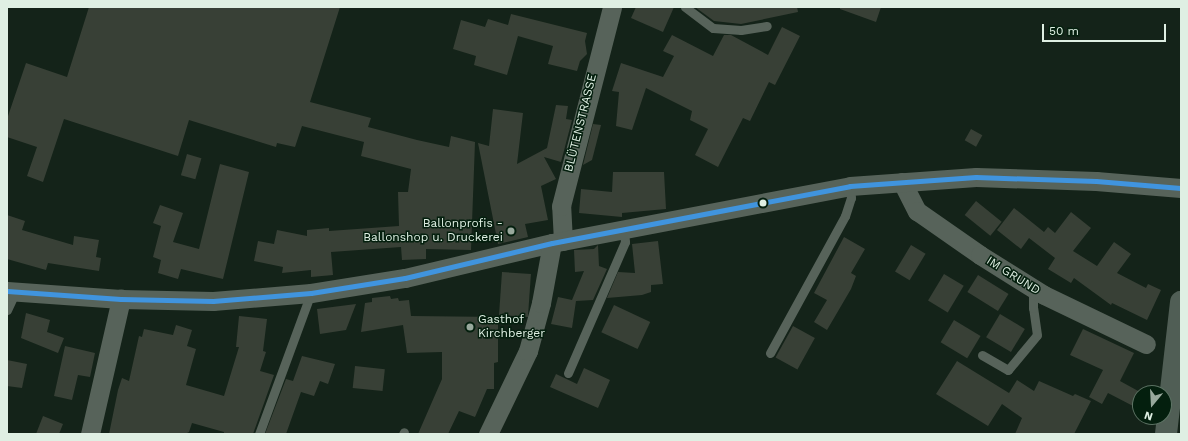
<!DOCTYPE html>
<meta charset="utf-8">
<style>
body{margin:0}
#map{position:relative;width:1188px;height:441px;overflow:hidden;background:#142319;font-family:"Work Sans",sans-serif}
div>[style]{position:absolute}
.building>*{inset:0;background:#384036;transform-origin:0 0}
.service>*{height:9px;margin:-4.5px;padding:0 4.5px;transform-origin:4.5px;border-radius:4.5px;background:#57635a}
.minor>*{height:19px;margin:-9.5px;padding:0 9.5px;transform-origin:9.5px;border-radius:9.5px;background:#57635a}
.secondary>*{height:22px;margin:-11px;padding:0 11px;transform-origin:11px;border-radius:11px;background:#505e55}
.bus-1>*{height:5px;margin:-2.5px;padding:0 2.5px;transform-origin:2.5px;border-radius:2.5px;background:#4094de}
.dots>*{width:11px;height:11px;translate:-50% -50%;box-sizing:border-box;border:2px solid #041f0e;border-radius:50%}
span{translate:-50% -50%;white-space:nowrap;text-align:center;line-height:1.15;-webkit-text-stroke:3px #041f0e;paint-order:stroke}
.street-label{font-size:12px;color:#dfefe3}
.poi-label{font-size:12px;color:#dfefe3}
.right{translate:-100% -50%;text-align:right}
.left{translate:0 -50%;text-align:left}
.frame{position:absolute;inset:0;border:8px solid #dfefe3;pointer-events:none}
.north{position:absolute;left:1132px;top:385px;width:40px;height:40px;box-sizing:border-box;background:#041f0e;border:1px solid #5c7263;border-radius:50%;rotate:198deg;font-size:11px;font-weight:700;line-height:16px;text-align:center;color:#dfefe3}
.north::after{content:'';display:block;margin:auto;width:14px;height:18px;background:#98a89c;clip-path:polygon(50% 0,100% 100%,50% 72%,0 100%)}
.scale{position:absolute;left:1042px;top:24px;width:124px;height:18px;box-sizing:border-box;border:2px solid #dfefe3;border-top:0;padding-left:5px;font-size:12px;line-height:14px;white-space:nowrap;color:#dfefe3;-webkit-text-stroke:3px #041f0e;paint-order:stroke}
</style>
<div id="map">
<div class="building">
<div style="clip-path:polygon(89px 7px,340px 7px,310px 102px,371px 118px,368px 127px,417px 140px,449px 147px,451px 136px,475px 142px,471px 250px,426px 249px,426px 259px,402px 260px,401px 247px,331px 252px,333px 275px,311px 277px,311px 270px,282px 273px,283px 267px,254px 261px,258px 241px,274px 244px,277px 230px,307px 236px,307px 230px,329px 228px,329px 231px,399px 226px,398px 192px,408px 192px,411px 169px,361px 156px,364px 142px,302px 126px,295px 147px,277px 143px,276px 147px,189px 120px,178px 156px,64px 119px,43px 182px,27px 176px,37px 147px,7px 137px,7px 119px,26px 63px,67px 77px)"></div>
<div style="clip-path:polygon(636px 7px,674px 7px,663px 32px,631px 18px)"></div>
<div style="clip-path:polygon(695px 7px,797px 7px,798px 12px,741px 24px,714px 21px)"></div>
<div style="clip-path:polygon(840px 7px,881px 7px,876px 22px,840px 9px)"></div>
<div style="clip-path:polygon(511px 14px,587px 33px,585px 41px,587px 54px,580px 61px,577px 71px,548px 64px,553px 46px,518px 36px,507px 75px,474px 65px,476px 56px,453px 49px,461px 20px,485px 27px,488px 19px,508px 25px)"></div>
<div style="clip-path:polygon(782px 27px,800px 36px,775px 85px,769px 82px,750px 121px,743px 118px,718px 167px,695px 155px,708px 129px,690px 120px,692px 111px,646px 88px,632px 130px,616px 126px,619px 92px,612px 91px,621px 63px,663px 77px,674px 56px,663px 51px,672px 35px,713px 56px,724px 35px,731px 35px,768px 55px)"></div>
<div style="clip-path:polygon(556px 105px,568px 106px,566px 119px,572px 120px,561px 162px,544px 157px,556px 179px,541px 186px,548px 220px,525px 224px,528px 237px,498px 244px,478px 143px,489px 146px,493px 109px,523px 113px,517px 164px,547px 148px)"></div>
<div style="clip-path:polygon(593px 124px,601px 125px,592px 160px,583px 165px)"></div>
<div style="left:971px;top:129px;width:13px;height:13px;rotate:29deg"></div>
<div style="left:187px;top:154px;width:15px;height:22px;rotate:16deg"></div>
<div style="clip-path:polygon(220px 164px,249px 172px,223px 279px,181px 269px,178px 279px,158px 273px,161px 260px,153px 257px,161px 226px,153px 223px,160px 205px,183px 213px,173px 242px,199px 249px)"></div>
<div style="clip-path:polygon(613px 172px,664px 172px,666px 209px,622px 213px,622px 217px,579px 213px,581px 189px,612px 192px)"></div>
<div style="left:976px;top:201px;width:33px;height:18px;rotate:39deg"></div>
<div style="clip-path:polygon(1014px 208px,1044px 232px,1048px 227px,1055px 233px,1071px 212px,1091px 228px,1073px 251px,1097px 266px,1114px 242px,1131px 254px,1117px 273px,1146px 288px,1148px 284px,1161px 290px,1147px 320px,1112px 303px,1111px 305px,1074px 278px,1071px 283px,1048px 269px,1055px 258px,1029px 238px,1021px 249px,997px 230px)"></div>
<div style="clip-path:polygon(7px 215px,25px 221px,22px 230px,73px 245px,74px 236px,99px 240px,96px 257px,101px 258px,99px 271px,48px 263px,46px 270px,7px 259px)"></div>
<div style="clip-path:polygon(844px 237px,865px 249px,851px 273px,856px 276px,851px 289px,827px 330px,814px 322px,827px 300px,814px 293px)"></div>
<div style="clip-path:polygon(658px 241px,663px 284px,651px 285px,651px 292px,642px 295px,607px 298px,618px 272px,635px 273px,632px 244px)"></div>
<div style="clip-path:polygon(598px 245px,599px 266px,607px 269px,593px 300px,576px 301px,572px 328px,551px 324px,558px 297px,572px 300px,584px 271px,575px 272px,574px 250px,594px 249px)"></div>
<div style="left:911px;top:245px;width:17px;height:31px;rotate:31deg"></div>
<div style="left:502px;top:272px;width:29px;height:43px;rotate:4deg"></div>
<div style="left:944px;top:274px;width:23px;height:31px;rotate:31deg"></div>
<div style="left:978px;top:275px;width:36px;height:20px;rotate:32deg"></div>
<div style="clip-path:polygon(390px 296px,391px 299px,398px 298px,399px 301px,409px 300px,411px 316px,498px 317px,498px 362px,494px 363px,494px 389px,487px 389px,475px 417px,459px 411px,448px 434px,418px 434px,442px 379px,442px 352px,407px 353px,403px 325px,361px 332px,365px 303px,372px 302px,372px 298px)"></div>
<div style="clip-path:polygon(356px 304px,346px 330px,320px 334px,317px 309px)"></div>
<div style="left:614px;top:305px;width:40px;height:30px;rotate:25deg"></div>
<div style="clip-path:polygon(26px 313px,50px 320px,47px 332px,64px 338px,58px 353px,21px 338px)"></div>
<div style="left:1000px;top:314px;width:29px;height:27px;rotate:31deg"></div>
<div style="clip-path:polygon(239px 316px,267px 319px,263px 351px,266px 352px,260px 371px,274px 375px,253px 434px,224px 434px,224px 432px,192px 423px,189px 432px,185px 434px,109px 434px,118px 390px,122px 378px,129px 381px,139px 336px,142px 337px,144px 329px,173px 335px,176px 325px,192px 330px,187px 346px,196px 349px,186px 385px,224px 396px,239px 347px,236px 347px)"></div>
<div style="left:954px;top:320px;width:31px;height:26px;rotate:31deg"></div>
<div style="left:793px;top:326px;width:25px;height:36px;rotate:29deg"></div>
<div style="clip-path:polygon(1083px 329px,1134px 353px,1120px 381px,1140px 392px,1133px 406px,1108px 393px,1102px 404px,1089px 397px,1103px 370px,1070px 355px)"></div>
<div style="clip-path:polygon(65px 346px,95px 353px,90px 377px,78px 375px,72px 400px,54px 396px)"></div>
<div style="clip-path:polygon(302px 356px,335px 364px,328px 384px,320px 381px,314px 396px,301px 392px,286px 434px,265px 434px,286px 379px,293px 381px)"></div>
<div style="clip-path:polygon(7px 360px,27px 364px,22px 388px,7px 386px)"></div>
<div style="clip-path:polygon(957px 361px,1009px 393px,1017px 380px,1034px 391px,1039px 381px,1073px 396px,1075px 394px,1091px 401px,1074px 434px,1015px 434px,1022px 418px,1002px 404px,988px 426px,936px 394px)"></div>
<div style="left:355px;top:366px;width:30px;height:22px;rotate:6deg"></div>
<div style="clip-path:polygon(584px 368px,610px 380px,598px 408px,550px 387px,556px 374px,577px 384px)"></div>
<div style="clip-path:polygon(43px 416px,63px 424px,59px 434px,36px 434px)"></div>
</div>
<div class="service">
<div style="left:685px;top:7px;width:35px;rotate:37deg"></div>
<div style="left:713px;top:28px;width:28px;rotate:4deg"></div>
<div style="left:741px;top:30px;width:26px;rotate:-9deg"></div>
<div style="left:7px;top:310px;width:19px;rotate:-65deg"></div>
<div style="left:770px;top:353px;width:156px;rotate:-61.3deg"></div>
<div style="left:845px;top:216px;width:19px;rotate:-72deg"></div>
<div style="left:851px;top:198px;width:12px;rotate:-95deg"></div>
<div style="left:982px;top:355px;width:30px;rotate:30deg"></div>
<div style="left:1008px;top:370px;width:45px;rotate:-50.4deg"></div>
<div style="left:1037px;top:335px;width:27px;rotate:-98deg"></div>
<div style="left:1033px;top:308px;width:20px;rotate:-90deg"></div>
<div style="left:568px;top:373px;width:143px;rotate:-66.5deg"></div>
<div style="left:625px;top:242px;width:12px;rotate:-95deg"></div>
<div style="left:259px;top:434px;width:150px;rotate:-69.8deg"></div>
<div style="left:403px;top:434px;width:2px;rotate:-63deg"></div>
</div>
<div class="minor">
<div style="left:902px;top:182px;width:33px;rotate:63deg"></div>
<div style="left:917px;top:211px;width:77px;rotate:34.9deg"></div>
<div style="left:980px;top:255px;width:75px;rotate:32deg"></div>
<div style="left:1044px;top:295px;width:113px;rotate:25.7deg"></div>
<div style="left:563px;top:241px;width:35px;rotate:-93deg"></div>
<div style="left:561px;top:206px;width:205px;rotate:-75.6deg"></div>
<div style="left:7px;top:291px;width:114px;rotate:4deg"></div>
<div style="left:121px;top:299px;width:92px;rotate:1.2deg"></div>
<div style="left:213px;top:301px;width:98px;rotate:-4.7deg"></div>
<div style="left:311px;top:293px;width:95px;rotate:-9.1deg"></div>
<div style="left:405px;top:278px;width:151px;rotate:-13.4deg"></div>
<div style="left:552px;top:243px;width:303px;rotate:-10.8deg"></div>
<div style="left:850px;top:186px;width:126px;rotate:-4.1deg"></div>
<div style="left:976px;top:177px;width:120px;rotate:1.9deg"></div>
<div style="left:1096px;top:181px;width:85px;rotate:4.7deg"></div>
<div style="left:90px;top:434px;width:139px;rotate:-77.1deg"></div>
<div style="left:488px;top:434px;width:92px;rotate:-64.3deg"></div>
<div style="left:528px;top:351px;width:50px;rotate:-74.8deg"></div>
<div style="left:541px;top:303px;width:61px;rotate:-79.6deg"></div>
</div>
<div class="secondary">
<div style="left:1166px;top:434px;width:133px;rotate:-83.5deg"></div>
</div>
<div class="bus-1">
<div style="left:7px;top:291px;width:114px;rotate:4deg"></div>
<div style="left:121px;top:299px;width:92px;rotate:1.2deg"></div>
<div style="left:213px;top:301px;width:98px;rotate:-4.7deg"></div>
<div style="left:311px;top:293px;width:95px;rotate:-9.1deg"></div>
<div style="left:405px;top:278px;width:151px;rotate:-13.4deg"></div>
<div style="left:552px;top:243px;width:303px;rotate:-10.8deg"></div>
<div style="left:850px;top:186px;width:126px;rotate:-4.1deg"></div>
<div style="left:976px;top:177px;width:120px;rotate:1.9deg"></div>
<div style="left:1096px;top:181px;width:85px;rotate:4.7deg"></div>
</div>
<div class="dots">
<div style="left:763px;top:203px;background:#dfefe3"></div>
<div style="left:511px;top:231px;background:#98a89c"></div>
<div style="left:470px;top:327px;background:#98a89c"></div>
</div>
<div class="street-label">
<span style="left:581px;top:123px;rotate:-76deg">BLÜTENSTRASSE</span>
<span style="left:1013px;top:276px;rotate:32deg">IM GRUND</span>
</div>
<div class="poi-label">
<span class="right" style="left:503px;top:231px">Ballonprofis -<br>Ballonshop u. Druckerei</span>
<span class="left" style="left:478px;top:327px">Gasthof<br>Kirchberger</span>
</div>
<div class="frame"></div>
<div class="north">N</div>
<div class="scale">50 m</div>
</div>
